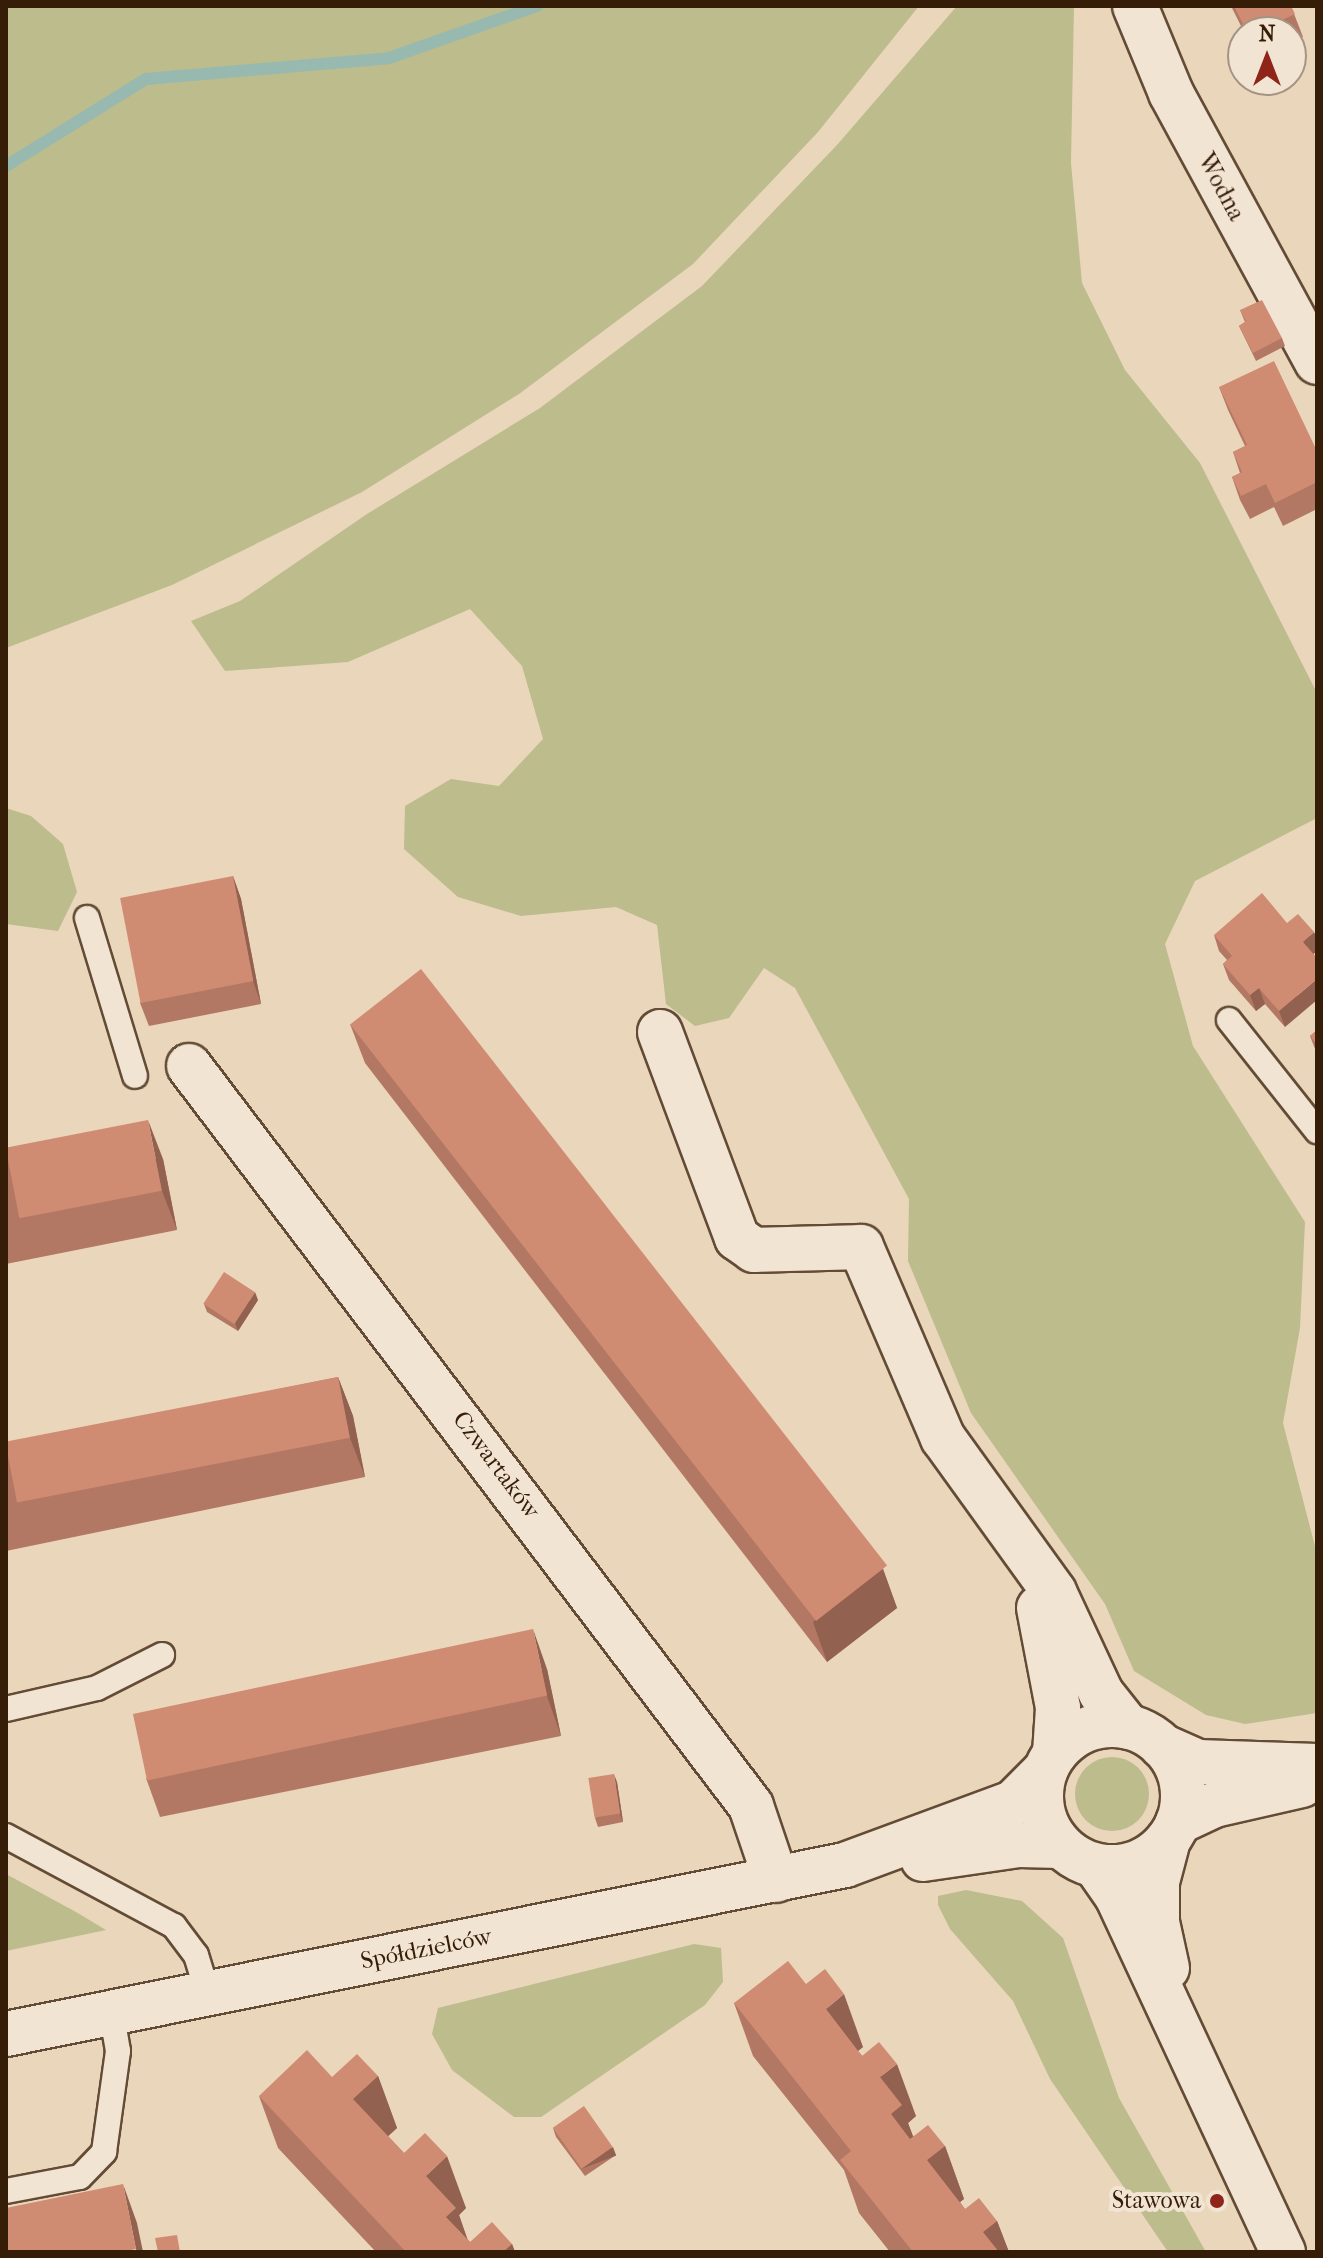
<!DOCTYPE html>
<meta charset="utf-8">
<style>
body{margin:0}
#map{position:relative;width:1323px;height:2258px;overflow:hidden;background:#ead6bb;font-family:"IM FELL French Canon",serif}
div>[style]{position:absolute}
.green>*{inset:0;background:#bcbc8c}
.round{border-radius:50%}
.stream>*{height:12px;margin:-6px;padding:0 6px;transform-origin:6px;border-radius:6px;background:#98b9b0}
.roads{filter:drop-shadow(2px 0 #634b35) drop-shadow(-2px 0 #634b35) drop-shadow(0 2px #634b35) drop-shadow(0 -2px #634b35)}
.service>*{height:24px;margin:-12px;padding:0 12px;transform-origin:12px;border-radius:12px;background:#f1e4d3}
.minor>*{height:44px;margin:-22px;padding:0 22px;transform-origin:22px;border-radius:22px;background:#f1e4d3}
.tertiary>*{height:44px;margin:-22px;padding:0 22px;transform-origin:22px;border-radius:22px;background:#f1e4d3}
.tertiary>.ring{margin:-22px;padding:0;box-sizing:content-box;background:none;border:44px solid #f1e4d3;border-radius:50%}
.wall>*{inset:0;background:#b37863}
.shaded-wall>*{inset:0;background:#926150;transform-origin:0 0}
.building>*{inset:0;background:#d08b73;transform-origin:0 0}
.dots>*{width:22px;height:22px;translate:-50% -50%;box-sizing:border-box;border:4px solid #f1e4d3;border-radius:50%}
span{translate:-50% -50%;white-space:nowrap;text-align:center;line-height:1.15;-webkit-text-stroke:8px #f1e4d3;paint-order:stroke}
.street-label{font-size:24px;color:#361d08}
.poi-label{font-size:24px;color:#361d08}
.right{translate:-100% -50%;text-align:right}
.frame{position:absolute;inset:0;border:8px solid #361d08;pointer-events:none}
.north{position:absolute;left:1227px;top:16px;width:80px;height:80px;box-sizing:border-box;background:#f1e4d3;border:2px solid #a69482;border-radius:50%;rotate:0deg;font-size:22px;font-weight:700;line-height:32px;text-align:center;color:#361d08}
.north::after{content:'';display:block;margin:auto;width:28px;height:36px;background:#8f2418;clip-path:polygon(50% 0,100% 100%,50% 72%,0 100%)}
</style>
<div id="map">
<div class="green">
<div style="clip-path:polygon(6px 6px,919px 6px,818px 132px,693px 264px,519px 394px,362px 492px,172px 585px,6px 648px)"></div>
<div style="clip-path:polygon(957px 6px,1074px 6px,1071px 163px,1082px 283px,1125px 370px,1200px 463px,1317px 693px,1317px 818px,1195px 881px,1165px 944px,1193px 1046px,1305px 1222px,1300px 1328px,1283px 1423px,1317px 1554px,1317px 1713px,1245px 1724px,1206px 1715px,1134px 1671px,1105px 1604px,971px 1413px,908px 1261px,909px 1199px,795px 988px,764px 968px,729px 1018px,695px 1026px,666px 1004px,657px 925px,616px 907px,521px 916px,458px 897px,404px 849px,405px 806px,451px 779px,499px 786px,543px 739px,522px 666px,470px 609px,348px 662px,225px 671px,191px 621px,240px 601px,367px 514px,540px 408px,702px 286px,837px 145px)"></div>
<div style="clip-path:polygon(6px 808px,31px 816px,63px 844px,77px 892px,58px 931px,6px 924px)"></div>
<div class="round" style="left:1075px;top:1757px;width:74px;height:74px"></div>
<div style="clip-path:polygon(6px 1874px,76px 1912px,106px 1930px,6px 1951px)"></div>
<div style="clip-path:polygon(966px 1890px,1022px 1901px,1063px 1938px,1119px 2098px,1206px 2252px,1168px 2252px,1050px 2079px,1013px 2001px,950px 1929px,938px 1905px,938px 1896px)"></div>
<div style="clip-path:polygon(694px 1944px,721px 1948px,723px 1982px,705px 2005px,541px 2117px,514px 2117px,452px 2070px,432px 2034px,438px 2008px)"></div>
</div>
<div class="stream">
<div style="left:6px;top:166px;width:165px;rotate:-31.9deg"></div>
<div style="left:146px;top:79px;width:244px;rotate:-4.9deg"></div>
<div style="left:389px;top:58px;width:157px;rotate:-19.4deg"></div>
</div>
<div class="roads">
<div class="service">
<div style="left:87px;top:918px;width:165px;rotate:73.1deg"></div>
<div style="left:1229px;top:1020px;width:142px;rotate:51.6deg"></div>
<div style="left:6px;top:1709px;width:93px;rotate:-13deg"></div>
<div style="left:97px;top:1688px;width:73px;rotate:-26.9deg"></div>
<div style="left:6px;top:1836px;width:191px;rotate:28.2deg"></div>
<div style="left:174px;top:1926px;width:36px;rotate:53deg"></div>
<div style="left:196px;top:1955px;width:38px;rotate:73deg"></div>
<div style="left:6px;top:2191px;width:75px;rotate:-10.7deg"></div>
<div style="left:80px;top:2177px;width:35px;rotate:-46deg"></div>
<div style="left:104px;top:2152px;width:102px;rotate:-82.1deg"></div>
<div style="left:118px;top:2051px;width:42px;rotate:-99.7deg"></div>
</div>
<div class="minor">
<div style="left:1135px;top:6px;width:94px;rotate:67.5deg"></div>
<div style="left:1171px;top:93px;width:306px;rotate:61.5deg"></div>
<div style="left:660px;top:1032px;width:220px;rotate:69.5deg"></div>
<div style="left:737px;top:1238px;width:21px;rotate:35deg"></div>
<div style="left:754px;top:1250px;width:107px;rotate:-1.6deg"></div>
<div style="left:861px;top:1247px;width:208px;rotate:66.8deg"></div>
<div style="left:943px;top:1438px;width:190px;rotate:54.2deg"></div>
<div style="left:1054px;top:1592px;width:111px;rotate:65deg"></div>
<div style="left:1101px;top:1693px;width:43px;rotate:51.5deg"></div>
<div style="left:189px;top:1066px;width:929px;rotate:52.78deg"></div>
<div style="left:751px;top:1806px;width:78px;rotate:71.3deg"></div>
<div style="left:1039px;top:1608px;width:102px;rotate:79.2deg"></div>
<div style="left:1058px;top:1708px;width:45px;rotate:93.8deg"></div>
<div style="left:1162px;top:1746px;width:39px;rotate:24deg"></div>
<div style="left:1198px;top:1762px;width:119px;rotate:1.9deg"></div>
<div style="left:1178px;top:1822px;width:40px;rotate:-25deg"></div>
<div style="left:1214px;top:1805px;width:90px;rotate:-12.8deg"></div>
</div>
<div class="tertiary">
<div class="ring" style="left:1041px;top:1725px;width:98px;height:98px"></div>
<div style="left:923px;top:1859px;width:97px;rotate:-8.3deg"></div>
<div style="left:1019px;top:1845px;width:41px;rotate:1.4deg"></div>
<div style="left:1096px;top:1866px;width:37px;rotate:55deg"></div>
<div style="left:1117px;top:1896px;width:393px;rotate:65deg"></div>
<div style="left:1167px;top:1968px;width:47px;rotate:-102.3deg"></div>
<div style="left:1157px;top:1922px;width:40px;rotate:-90deg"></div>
<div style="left:1157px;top:1882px;width:43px;rotate:-75.3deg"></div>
<div style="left:6px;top:2034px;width:856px;rotate:-11.39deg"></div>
<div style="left:845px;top:1865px;width:179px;rotate:-20.3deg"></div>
<div style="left:1013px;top:1803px;width:45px;rotate:-45deg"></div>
</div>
</div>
<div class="wall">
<div style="clip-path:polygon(1231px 6px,1291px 6px,1303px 37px,1291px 43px,1291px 32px,1244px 32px)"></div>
<div style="clip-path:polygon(1240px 310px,1282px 338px,1285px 346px,1256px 361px,1239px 326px,1245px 322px)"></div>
<div style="clip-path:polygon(1219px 387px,1317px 451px,1317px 509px,1283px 526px,1274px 507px,1250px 519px,1240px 500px,1232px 477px,1240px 473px,1233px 452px,1245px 446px,1228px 410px)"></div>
<div style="clip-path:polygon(233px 876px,241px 899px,261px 1004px,149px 1026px,140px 1003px)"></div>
<div style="clip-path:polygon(1287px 923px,1317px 939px,1317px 951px,1313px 954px,1285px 1027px,1265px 1004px,1256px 1011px,1229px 980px,1223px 964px,1227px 960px,1219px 951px,1214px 935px)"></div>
<div style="clip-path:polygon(350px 1024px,883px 1569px,897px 1608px,827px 1662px,365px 1063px)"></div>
<div style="clip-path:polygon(1317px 1030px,1317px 1054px,1310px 1036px)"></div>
<div style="clip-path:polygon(6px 1148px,163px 1159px,177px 1230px,6px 1264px)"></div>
<div style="clip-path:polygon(258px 1300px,238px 1331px,207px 1312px,204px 1304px)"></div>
<div style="clip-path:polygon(338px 1377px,353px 1416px,365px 1477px,6px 1551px,6px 1445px)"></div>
<div style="clip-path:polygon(547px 1669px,561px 1736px,160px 1817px,146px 1778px)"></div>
<div style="clip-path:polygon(617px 1782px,623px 1822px,598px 1827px,595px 1818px)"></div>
<div style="clip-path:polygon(806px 1984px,863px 2047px,858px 2051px,916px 2116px,908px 2123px,913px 2136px,945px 2146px,964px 2199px,960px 2202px,965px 2209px,997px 2221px,1009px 2252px,890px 2252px,859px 2213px,844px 2170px,753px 2056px,734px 2003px)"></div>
<div style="clip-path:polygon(378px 2076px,397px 2128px,388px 2136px,404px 2153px,466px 2208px,459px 2215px,467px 2239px,470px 2242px,512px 2244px,515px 2252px,376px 2252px,278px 2148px,259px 2096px,332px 2077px)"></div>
<div style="clip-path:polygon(553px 2128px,616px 2155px,585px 2176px,556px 2137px)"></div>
</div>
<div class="shaded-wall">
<div style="clip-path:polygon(233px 876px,241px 899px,261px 1004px,253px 981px)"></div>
<div style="clip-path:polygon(1314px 932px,1317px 939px,1317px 951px,1309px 958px,1303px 942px)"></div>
<div style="clip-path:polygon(1317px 979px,1317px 1000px,1285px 1027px,1279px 1011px)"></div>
<div style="clip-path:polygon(1259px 988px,1265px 1004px,1256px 1011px,1250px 995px)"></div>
<div style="clip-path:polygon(148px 1120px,163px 1159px,177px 1230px,162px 1191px)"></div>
<div style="clip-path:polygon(255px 1292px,258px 1300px,238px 1331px,235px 1323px)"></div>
<div style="clip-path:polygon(338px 1377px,353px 1416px,365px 1477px,350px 1438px)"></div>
<div style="clip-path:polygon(883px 1569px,897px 1608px,827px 1662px,813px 1622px)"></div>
<div style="clip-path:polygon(533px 1629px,547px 1669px,561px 1736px,547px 1696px)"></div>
<div style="clip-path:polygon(614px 1774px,617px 1782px,623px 1822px,620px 1814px)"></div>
<div style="clip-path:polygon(844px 1994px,863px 2047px,845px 2061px,826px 2009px)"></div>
<div style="clip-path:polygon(897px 2064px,916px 2116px,908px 2123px,921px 2158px,891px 2114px,880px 2077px)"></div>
<div style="clip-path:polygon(378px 2076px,397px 2128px,372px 2151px,353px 2099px)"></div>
<div style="clip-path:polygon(945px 2146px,964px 2199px,946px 2213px,927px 2160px)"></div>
<div style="left:613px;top:2147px;width:9px;height:37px;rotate:69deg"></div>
<div style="clip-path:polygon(447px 2156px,466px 2208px,459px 2215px,472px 2252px,459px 2252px,426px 2176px)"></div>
<div style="clip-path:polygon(123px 2184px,137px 2223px,143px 2252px,137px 2252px,136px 2249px)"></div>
<div style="clip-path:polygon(997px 2221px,1009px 2252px,991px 2252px,983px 2232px)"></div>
<div style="clip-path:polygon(512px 2244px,515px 2252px,503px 2252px)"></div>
</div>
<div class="building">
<div style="clip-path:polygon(1234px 6px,1291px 6px,1295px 14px,1257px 32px,1247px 32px)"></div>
<div style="clip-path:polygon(1262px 300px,1282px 338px,1253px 353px,1239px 326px,1246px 321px,1240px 310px)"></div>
<div style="clip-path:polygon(1274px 361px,1317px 451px,1317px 482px,1275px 503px,1266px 484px,1241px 496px,1232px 477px,1242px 472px,1233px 452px,1247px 445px,1219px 387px)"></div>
<div style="left:233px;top:876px;width:107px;height:115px;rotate:79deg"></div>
<div style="clip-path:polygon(1262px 893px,1287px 923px,1298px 914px,1314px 932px,1303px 942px,1317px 958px,1317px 979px,1279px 1011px,1259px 988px,1250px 995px,1223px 964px,1232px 956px,1214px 935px)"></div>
<div style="left:421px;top:969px;width:757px;height:90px;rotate:52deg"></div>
<div style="clip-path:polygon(1317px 1030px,1317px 1045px,1310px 1036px)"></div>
<div style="left:148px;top:1120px;width:72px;height:145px;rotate:79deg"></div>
<div style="left:224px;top:1272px;width:37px;height:38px;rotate:33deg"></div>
<div style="left:338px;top:1377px;width:62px;height:339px;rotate:79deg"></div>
<div style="left:533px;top:1629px;width:68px;height:409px;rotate:78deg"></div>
<div style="left:614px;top:1774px;width:40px;height:26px;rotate:81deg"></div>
<div style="clip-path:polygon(788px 1961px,806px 1984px,825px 1969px,844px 1994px,826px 2009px,862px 2056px,879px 2042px,897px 2064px,880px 2077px,902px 2105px,891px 2114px,910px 2139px,928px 2125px,945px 2146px,927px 2160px,965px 2209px,979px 2198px,997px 2221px,983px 2232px,999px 2252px,913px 2252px,840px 2160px,851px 2151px,734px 2003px)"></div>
<div style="clip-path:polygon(307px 2050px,332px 2077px,357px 2054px,378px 2076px,353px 2099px,404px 2153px,425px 2133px,447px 2156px,426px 2176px,456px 2208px,446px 2217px,470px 2242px,492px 2222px,512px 2244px,503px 2252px,406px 2252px,259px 2096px)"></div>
<div style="left:584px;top:2106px;width:50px;height:38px;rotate:55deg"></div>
<div style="clip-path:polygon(123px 2184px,136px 2249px,122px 2252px,6px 2252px,6px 2208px)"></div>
<div style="clip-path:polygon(177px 2235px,180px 2252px,158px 2252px,155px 2238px)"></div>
</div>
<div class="dots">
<div style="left:1217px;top:2201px;background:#8f2418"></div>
</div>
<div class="street-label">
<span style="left:1221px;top:187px;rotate:62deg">Wodna</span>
<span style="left:496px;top:1465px;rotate:53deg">Czwartaków</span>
<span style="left:426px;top:1949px;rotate:-11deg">Spółdzielców</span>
</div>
<div class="poi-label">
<span class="right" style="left:1201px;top:2201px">Stawowa</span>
</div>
<div class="frame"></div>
<div class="north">N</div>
</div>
